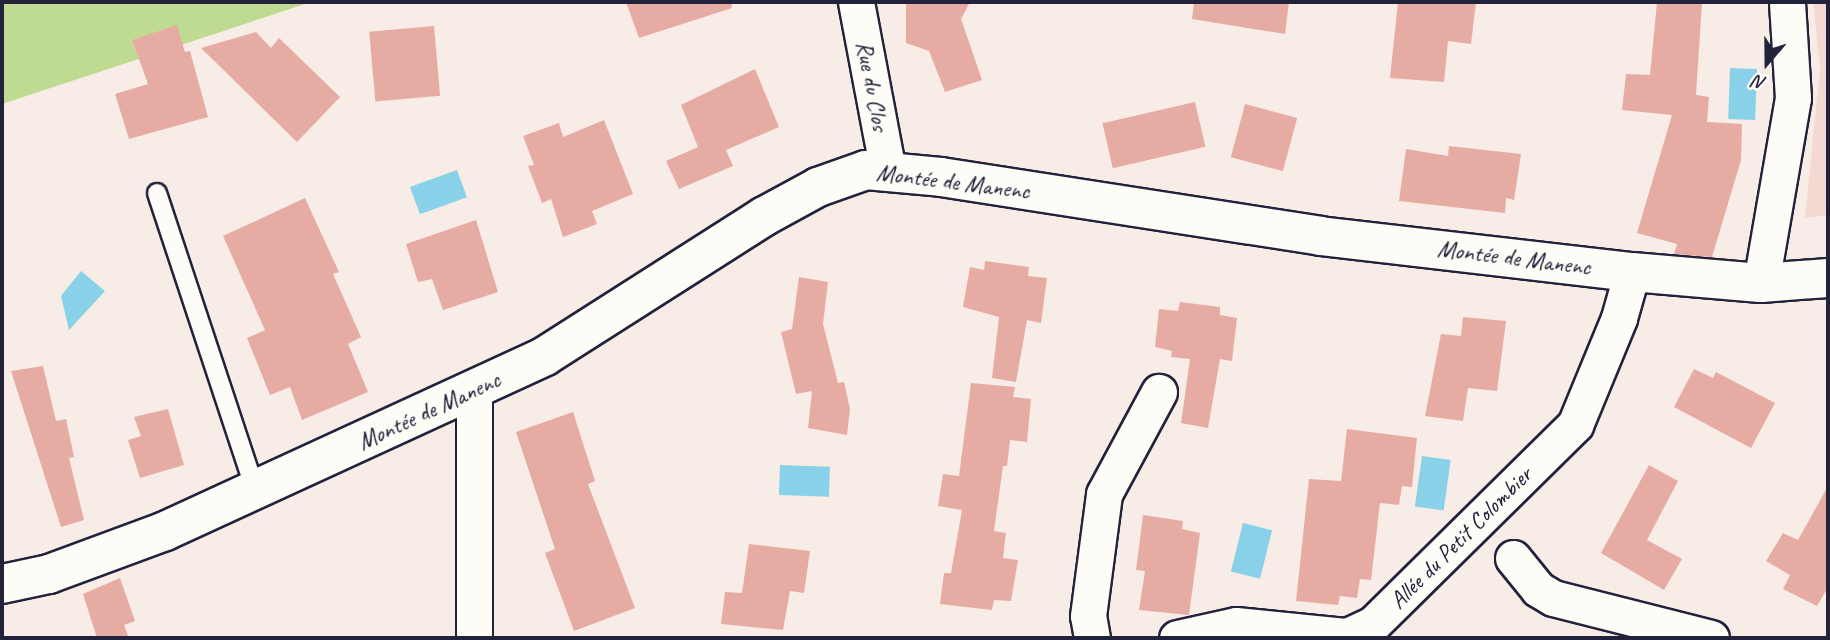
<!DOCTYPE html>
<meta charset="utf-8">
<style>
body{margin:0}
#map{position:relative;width:1830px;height:640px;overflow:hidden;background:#f8ece6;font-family:Caveat,sans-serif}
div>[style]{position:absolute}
.built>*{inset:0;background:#f3d9d2}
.green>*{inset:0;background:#bfdb92}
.water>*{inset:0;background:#88d1e9;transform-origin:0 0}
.building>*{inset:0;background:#e6aca3;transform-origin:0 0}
.roads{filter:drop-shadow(2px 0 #22223b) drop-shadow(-2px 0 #22223b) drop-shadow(0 2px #22223b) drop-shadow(0 -2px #22223b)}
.service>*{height:18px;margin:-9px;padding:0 9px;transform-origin:9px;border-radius:9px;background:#fdfcf7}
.minor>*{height:35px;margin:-17.5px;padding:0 17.5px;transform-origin:17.5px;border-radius:17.5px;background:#fdfcf7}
.tertiary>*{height:38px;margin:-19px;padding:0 19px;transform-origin:19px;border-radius:19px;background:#fdfcf7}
span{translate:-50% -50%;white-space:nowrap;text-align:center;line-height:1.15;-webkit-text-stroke:5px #fdfcf7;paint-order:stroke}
.street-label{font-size:24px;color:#22223b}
.frame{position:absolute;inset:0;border:4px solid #22223b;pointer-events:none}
.north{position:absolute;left:1732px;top:28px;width:70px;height:70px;-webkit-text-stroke:5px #fdfcf7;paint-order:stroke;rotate:200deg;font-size:19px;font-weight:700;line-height:28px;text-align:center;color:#22223b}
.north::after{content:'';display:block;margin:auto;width:24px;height:32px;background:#22223b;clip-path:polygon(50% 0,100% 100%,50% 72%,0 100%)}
</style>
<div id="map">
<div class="built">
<div style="clip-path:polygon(1813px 2px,1828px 2px,1828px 215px,1805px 218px,1820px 68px)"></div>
</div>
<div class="green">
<div style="clip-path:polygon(2px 2px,311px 2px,2px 104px)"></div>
</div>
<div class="water">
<div style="left:1730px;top:68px;width:27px;height:51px;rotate:2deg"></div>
<div style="left:457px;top:170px;width:29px;height:50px;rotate:70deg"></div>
<div style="clip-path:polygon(81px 271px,105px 291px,69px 330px,61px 296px)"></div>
<div style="left:1422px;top:456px;width:29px;height:51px;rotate:8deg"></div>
<div style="left:780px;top:465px;width:50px;height:30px;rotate:2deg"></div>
<div style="left:1243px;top:523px;width:30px;height:50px;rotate:14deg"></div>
</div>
<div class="building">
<div style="clip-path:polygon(626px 2px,731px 2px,732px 8px,639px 38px)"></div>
<div style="clip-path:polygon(906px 2px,970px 2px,961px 19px,982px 80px,945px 92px,929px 51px,906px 43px)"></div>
<div style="clip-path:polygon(1194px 2px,1289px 2px,1285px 34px,1192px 19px)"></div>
<div style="clip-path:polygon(1398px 2px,1476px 2px,1471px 44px,1448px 41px,1444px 82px,1390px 78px)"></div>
<div style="clip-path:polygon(1657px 2px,1702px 2px,1696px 95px,1709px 97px,1707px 122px,1742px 124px,1741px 160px,1712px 257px,1674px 254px,1677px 244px,1637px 233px,1672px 115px,1622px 110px,1626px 74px,1650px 75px)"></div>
<div style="clip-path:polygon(177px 25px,185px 52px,190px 51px,208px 117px,129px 139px,115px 94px,148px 84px,132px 40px)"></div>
<div style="left:434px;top:26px;width:70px;height:65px;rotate:85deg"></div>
<div style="clip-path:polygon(256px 32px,271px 48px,279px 38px,340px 97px,297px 142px,201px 48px)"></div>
<div style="clip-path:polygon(755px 69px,779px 127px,726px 150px,733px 166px,679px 189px,666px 161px,698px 147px,681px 105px)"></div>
<div style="left:1195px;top:102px;width:46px;height:95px;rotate:77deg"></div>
<div style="left:1245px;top:104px;width:54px;height:55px;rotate:15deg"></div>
<div style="clip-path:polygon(604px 120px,633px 194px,592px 211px,597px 224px,563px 237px,551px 199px,542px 203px,528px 166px,534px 165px,523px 136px,559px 123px,563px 137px)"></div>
<div style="clip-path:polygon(1449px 146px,1521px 154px,1514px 200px,1506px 198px,1505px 213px,1399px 201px,1406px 149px,1448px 156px)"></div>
<div style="clip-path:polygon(305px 198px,339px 272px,333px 274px,361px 337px,348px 344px,368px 392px,302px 420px,290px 387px,270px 395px,247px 338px,265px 330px,223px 236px)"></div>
<div style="clip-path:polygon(476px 220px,498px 292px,443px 310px,432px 279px,418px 282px,406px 244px)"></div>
<div style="clip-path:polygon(985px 261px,1029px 267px,1028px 276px,1047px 278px,1041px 323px,1027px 320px,1016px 382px,992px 378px,999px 317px,963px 307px,970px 267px,984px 270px)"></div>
<div style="clip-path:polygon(799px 277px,828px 282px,823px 324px,838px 383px,844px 382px,850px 409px,847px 435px,808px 428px,812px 391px,796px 394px,781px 332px,792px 329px)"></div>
<div style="clip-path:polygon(1180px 302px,1220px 307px,1220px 315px,1237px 318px,1232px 361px,1220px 359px,1208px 428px,1181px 423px,1190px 359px,1171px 357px,1172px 351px,1155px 347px,1159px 309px,1178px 311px)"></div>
<div style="clip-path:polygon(1463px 317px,1506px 321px,1497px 391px,1468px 388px,1463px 421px,1425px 416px,1441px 334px,1461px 336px)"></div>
<div style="clip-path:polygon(43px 366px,56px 421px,66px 419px,74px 457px,69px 458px,84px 520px,61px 527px,11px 371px)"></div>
<div style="clip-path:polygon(1694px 369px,1713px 378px,1716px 372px,1775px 403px,1751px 448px,1674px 407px)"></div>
<div style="clip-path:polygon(971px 383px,1015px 387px,1013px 397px,1031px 399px,1027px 442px,1010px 440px,1007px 466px,1003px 466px,994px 531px,1006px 533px,1003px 558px,1018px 560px,1011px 601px,994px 600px,992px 610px,940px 604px,944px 573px,951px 573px,962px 510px,938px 506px,943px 474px,959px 476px)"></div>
<div style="clip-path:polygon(168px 409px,184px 465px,140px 478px,128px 440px,141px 436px,134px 417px)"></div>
<div style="clip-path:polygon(573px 412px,595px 481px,588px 484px,635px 608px,574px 631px,545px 553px,555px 549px,516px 432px)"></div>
<div style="clip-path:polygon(1347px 429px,1417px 438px,1412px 487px,1402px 486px,1399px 505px,1380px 503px,1371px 580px,1360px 579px,1357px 598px,1340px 596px,1338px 605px,1296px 601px,1309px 479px,1341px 481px)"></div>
<div style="clip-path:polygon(1649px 465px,1678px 481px,1647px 540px,1682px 559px,1664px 590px,1601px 553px)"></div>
<div style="clip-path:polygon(1828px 486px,1828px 587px,1817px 606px,1783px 589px,1790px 575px,1766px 561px,1783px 533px,1798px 540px)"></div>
<div style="clip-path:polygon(1143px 515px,1183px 521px,1182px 529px,1200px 533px,1189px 615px,1139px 610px,1145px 571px,1136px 570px)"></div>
<div style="clip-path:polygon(749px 544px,810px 551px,804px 593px,790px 591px,783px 630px,721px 624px,725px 592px,742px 593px)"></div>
<div style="clip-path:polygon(120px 578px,135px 621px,124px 625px,129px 638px,97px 638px,83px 594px)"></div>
</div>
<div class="roads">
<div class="service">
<div style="left:157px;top:193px;width:315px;rotate:71.7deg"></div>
</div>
<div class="minor">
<div style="left:856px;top:2px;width:172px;rotate:79.3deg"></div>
<div style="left:1761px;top:283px;width:188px;rotate:-80.2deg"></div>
<div style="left:1793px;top:98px;width:96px;rotate:-93.6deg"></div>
<div style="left:474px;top:390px;width:248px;rotate:90deg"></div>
<div style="left:1513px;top:558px;width:40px;rotate:51deg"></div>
<div style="left:1538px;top:589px;width:17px;rotate:31deg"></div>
<div style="left:1553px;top:598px;width:163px;rotate:14.2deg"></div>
<div style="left:1092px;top:638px;width:22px;rotate:-100deg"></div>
<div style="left:1088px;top:616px;width:123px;rotate:-82.5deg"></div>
<div style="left:1104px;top:494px;width:116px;rotate:-61.7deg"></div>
<div style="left:1177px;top:638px;width:60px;rotate:-12.4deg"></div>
<div style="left:1236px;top:625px;width:112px;rotate:5.7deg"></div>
<div style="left:1347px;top:636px;width:29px;rotate:-25deg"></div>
<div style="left:1373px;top:624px;width:284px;rotate:-44.6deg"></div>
<div style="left:1575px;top:425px;width:116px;rotate:-67.6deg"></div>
<div style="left:1619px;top:318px;width:48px;rotate:-74.2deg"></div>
</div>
<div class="tertiary">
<div style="left:2px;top:584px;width:48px;rotate:-12deg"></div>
<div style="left:49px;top:574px;width:124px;rotate:-20.3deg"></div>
<div style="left:165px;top:531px;width:418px;rotate:-24.7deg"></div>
<div style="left:545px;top:356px;width:259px;rotate:-32.5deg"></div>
<div style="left:763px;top:217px;width:63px;rotate:-28.6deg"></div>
<div style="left:818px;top:187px;width:51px;rotate:-19.5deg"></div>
<div style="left:866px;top:170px;width:75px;rotate:5.3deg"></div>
<div style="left:941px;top:177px;width:384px;rotate:8.8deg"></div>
<div style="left:1320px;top:236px;width:314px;rotate:6.6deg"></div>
<div style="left:1632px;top:272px;width:129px;rotate:4.9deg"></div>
<div style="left:1761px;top:283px;width:67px;rotate:-4.3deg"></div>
</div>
</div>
<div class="street-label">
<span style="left:872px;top:86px;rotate:79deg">Rue du Clos</span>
<span style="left:953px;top:182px;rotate:7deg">Montée de Manenc</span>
<span style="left:1514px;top:258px;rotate:7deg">Montée de Manenc</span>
<span style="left:429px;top:411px;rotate:-25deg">Montée de Manenc</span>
<span style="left:1461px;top:538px;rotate:-45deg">Allée du Petit Colombier</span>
</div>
<div class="frame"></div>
<div class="north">N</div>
</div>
